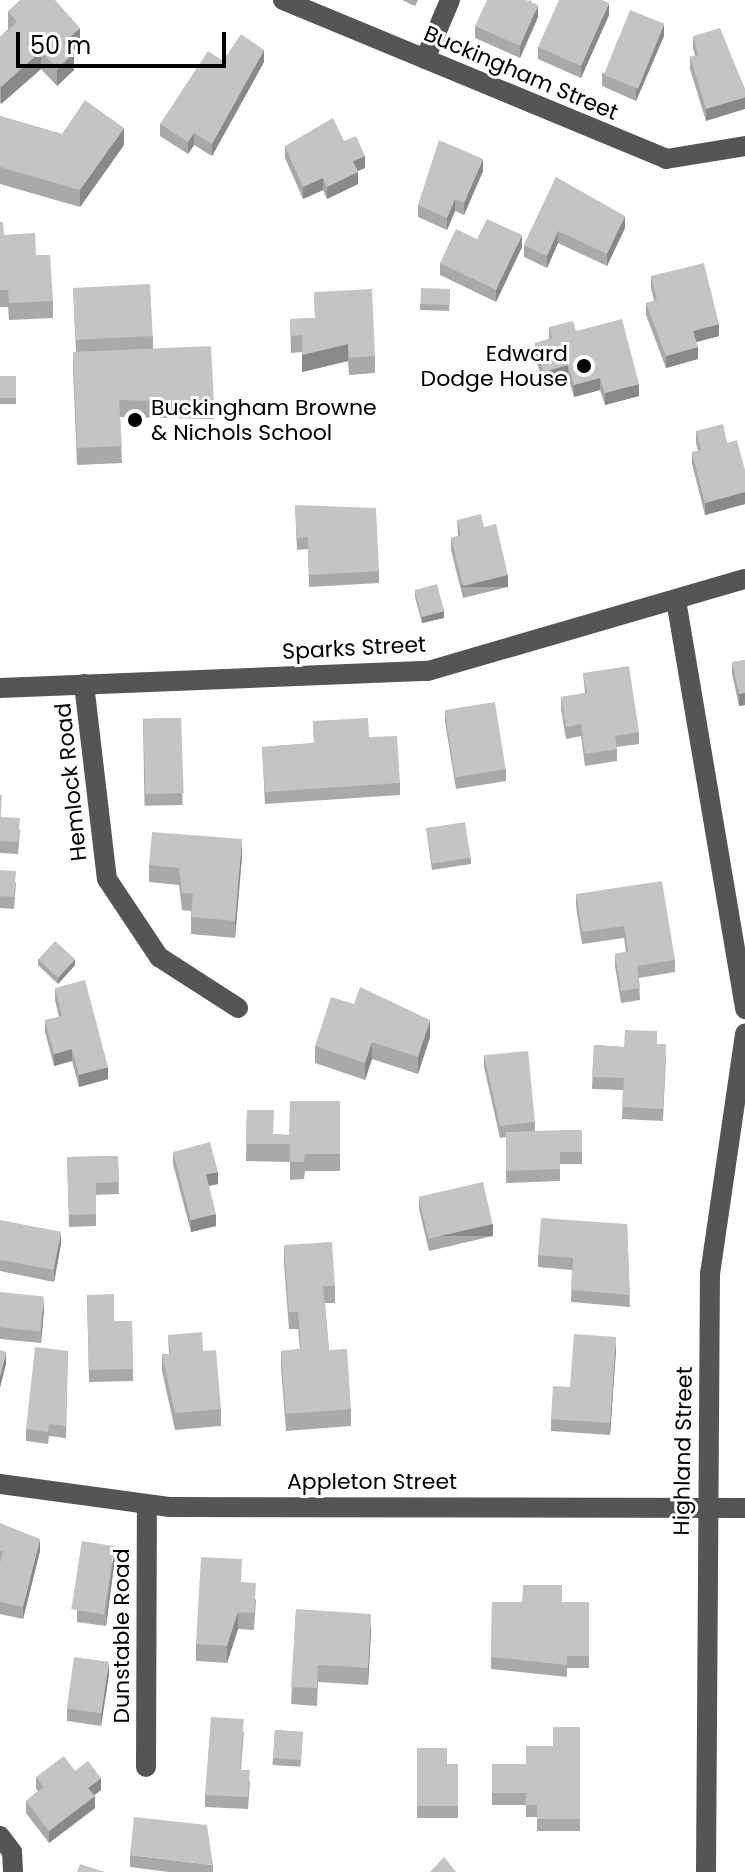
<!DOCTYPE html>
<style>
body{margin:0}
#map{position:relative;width:745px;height:1872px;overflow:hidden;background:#fff;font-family:Poppins,sans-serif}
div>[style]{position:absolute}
.minor>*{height:20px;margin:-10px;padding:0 10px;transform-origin:10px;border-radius:10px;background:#555}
.wall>*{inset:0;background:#a9a9a9;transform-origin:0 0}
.shaded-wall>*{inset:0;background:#898989;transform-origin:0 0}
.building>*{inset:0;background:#c4c4c4;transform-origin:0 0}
.dots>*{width:22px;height:22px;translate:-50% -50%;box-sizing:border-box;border:4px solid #fff;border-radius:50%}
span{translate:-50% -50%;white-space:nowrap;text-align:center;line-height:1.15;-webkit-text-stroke:6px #fff;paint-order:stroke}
.street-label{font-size:22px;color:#000}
.poi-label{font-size:22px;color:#000}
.right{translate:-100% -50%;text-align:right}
.left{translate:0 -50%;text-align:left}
.scale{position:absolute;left:16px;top:32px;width:210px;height:36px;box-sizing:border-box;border:4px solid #000;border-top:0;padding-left:10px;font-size:24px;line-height:28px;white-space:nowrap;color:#000;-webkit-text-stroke:6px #fff;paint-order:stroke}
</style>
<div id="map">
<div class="minor">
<div style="left:283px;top:0;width:415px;rotate:22.5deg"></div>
<div style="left:666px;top:159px;width:80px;rotate:-9.3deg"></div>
<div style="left:425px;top:59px;width:64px;rotate:-67deg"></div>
<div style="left:676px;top:600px;width:415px;rotate:80.4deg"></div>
<div style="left:84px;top:684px;width:196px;rotate:83.3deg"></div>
<div style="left:107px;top:879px;width:94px;rotate:56.3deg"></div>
<div style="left:159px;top:957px;width:94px;rotate:32.8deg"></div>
<div style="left:0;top:688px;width:428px;rotate:-2.3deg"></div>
<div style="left:428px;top:671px;width:330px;rotate:-16.2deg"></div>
<div style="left:0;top:1484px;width:172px;rotate:7.7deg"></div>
<div style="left:170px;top:1507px;width:575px;rotate:0.1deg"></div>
<div style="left:146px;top:1767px;width:262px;rotate:-89.8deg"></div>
<div style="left:0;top:1836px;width:20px;rotate:53deg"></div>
<div style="left:12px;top:1852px;width:20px;rotate:87deg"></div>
<div style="left:706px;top:1872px;width:598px;rotate:-89.62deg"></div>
<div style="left:710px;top:1274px;width:243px;rotate:-81.7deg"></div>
</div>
<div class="wall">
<div style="clip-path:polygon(402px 0,418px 0,415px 6px)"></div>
<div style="clip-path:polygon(531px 0,531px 2px,538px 17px,520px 58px,475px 38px,475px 26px)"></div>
<div style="clip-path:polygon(8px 11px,80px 45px,72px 51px,74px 70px,57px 86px,41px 69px,1px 104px,0 102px,0 37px,8px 29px)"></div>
<div style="clip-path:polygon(609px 15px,581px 78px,538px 59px,538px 47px)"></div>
<div style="clip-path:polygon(664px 36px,636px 101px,602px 86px,602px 74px)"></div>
<div style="clip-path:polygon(693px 36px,745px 89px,706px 121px,690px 69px,690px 57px,695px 56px,693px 48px)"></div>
<div style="clip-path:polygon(264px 62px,212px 156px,194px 145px,188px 154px,160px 136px,160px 124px)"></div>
<div style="clip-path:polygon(0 116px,62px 134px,124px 145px,80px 207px,0 184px)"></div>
<div style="clip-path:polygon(344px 141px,365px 168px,358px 171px,358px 184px,327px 199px,323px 190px,303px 199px,285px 158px,285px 146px)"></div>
<div style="clip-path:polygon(483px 171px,464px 215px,455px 211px,447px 230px,418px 217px,418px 205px)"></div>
<div style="clip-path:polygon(556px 177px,625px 228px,607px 266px,558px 243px,547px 268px,524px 257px,524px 245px)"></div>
<div style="clip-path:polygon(0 222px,4px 235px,36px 255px,53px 301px,53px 318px,9px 320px,8px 307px,0 307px)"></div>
<div style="clip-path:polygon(477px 239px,522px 247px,496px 302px,440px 275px,440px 263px)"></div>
<div style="clip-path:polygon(651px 276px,719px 336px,696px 342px,698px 359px,666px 368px,646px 315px,646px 303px,654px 301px,651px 288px)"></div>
<div style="clip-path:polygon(73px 288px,153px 336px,153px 348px,214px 402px,214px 419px,120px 417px,122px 463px,77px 465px,73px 369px,73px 352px,76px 352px)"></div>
<div style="clip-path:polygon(450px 289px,449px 311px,420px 310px,420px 304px)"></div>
<div style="clip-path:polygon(314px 292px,375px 356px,375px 373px,349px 375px,348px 361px,302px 372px,302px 352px,291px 353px,290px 319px,315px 318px)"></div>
<div style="clip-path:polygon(549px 327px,576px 331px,639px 396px,605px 405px,600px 390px,574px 397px,568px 377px,543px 384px,535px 355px,535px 343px,549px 339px)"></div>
<div style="left:0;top:376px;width:16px;height:28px"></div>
<div style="clip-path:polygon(696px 431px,727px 443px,745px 470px,745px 504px,705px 515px,692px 464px,692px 452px,698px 451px,696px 443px)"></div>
<div style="clip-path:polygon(295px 505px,379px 571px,379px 583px,309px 587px,308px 549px,297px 550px)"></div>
<div style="clip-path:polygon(457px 520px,484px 527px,508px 587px,463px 598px,451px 550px,451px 538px,458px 536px)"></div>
<div style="clip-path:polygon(415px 590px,444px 618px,422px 623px,415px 597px)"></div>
<div style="clip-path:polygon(745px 660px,745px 705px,739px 706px,732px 674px,732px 662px)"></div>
<div style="clip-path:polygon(583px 673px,639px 732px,639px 744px,617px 747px,617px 761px,585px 766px,581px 736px,566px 739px,561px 709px,561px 697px,585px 693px)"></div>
<div style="clip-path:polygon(445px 710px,506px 769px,506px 781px,456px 789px,445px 722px)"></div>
<div style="left:181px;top:718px;width:87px;height:38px;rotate:89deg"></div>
<div style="clip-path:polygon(313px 721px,400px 783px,400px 795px,265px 804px,262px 747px,314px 743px)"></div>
<div style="clip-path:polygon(0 795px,1px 817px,20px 830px,18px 854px,0 853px)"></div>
<div style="clip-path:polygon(426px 828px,471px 858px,471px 864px,432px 870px)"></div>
<div style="clip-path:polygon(242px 856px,235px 938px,191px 934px,191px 911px,182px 910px,179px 885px,149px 882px,149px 865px)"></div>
<div style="clip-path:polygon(0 870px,16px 883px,14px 909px,0 908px)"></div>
<div style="clip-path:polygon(576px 894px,675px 960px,675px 972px,639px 978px,640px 1000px,621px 1003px,615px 966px,615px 954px,626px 952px,624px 938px,582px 944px,576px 906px)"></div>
<div style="clip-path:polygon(38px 959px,75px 965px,58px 984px,38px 965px)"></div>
<div style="clip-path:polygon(55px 988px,108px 1079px,79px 1087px,72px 1061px,54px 1066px,45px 1032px,45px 1020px,59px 1017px,55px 1000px)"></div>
<div style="clip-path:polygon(430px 1037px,418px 1074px,372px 1059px,365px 1080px,315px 1063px,315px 1046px)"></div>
<div style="clip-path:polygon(657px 1044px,666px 1056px,663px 1121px,622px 1119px,623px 1090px,592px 1089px,594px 1045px,624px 1047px)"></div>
<div style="clip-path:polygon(484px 1055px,535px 1122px,535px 1131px,582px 1130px,582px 1164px,560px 1164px,560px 1181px,506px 1183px,506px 1137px,500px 1138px,484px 1067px)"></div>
<div style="clip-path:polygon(340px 1101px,340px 1171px,305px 1171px,304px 1179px,290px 1180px,290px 1162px,246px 1161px,247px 1110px,273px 1134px,289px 1135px)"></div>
<div style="clip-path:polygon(173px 1152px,218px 1184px,209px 1186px,216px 1226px,191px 1232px,173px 1164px)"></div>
<div style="clip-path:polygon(118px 1156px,119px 1194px,96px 1195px,96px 1226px,69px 1227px,67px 1157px)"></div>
<div style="clip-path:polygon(419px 1197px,493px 1236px,429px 1251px,419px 1209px)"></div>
<div style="clip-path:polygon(0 1220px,61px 1244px,54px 1282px,0 1271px)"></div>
<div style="clip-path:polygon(627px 1224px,630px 1307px,571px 1302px,572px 1270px,538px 1267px,538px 1255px)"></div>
<div style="clip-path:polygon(284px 1245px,335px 1286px,335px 1303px,325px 1303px,329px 1350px,351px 1409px,351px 1426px,286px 1431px,281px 1368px,281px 1351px,300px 1349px,298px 1329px,289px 1329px,284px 1263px)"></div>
<div style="clip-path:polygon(0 1292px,44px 1309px,41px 1343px,0 1339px)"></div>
<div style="clip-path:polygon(87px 1295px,114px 1321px,132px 1321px,133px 1381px,89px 1382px)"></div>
<div style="clip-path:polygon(168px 1335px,221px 1409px,221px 1426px,175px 1430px,162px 1371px,162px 1354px,169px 1354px)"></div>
<div style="clip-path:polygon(616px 1349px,610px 1435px,551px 1431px,551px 1419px,570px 1387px)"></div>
<div style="clip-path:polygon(68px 1351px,66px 1438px,49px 1436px,48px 1444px,26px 1441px,26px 1429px)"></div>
<div style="clip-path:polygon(0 1523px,40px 1551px,23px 1619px,0 1614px)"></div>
<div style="clip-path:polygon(115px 1558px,106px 1626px,77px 1622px,77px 1610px)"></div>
<div style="clip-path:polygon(242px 1582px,256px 1600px,254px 1630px,238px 1629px,227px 1663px,196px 1661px,196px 1644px)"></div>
<div style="clip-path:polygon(492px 1602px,589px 1602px,589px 1668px,567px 1668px,567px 1677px,491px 1669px)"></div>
<div style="clip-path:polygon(296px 1609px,371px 1631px,368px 1685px,318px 1682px,317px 1706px,291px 1704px)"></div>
<div style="clip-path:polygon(109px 1674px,101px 1726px,67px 1721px,67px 1709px)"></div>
<div style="clip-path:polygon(580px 1727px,580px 1831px,537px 1831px,537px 1817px,526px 1817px,526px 1805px,492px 1805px,492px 1764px,526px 1764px)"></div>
<div style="left:275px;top:1730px;width:28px;height:35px;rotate:4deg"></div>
<div style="clip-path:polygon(244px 1731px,241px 1770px,250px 1782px,248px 1809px,205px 1807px,205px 1795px)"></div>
<div style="clip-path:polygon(417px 1748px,447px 1764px,458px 1764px,458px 1818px,417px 1818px)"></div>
<div style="clip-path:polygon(75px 1771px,101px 1790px,94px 1795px,95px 1808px,49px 1843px,26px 1813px,26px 1801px,38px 1791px,36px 1789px,36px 1777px)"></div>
<div style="clip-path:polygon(130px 1855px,213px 1865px,213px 1872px,169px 1872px,130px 1867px)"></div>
</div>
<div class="shaded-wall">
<div style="clip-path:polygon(609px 3px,609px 15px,581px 78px,581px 66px)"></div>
<div style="clip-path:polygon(538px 5px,538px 17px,520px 58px,520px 46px)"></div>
<div style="clip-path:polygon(664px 24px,664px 36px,636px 101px,636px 89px)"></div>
<div style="clip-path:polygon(80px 28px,80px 45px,64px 59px,64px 42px)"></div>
<div style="clip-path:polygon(264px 50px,264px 62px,212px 156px,212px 144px)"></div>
<div style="clip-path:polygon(41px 51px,41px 69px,1px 104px,1px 87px)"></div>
<div style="clip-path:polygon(74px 53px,74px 70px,57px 86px,57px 69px)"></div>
<div style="clip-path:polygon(745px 97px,745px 109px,706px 121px,706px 109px)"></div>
<div style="clip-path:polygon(124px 128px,124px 145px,80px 207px,80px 190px)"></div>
<div style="clip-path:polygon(194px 133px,194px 145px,188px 154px,188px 142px)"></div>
<div style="clip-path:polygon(365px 156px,365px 168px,353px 173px,353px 161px)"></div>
<div style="clip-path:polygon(483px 159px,483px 171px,464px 215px,464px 203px)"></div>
<div style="clip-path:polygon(358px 172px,358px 184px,327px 199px,327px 187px)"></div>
<div style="clip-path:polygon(323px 178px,323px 190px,303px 199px,303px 187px)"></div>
<div style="clip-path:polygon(455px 199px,455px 211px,447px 230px,447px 218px)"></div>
<div style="clip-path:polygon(625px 216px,625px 228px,607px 266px,607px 254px)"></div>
<div style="clip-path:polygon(558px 231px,558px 243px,547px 268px,547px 256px)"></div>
<div style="clip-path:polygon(522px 235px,522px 247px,496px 302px,496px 290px)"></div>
<div style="clip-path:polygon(719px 324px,719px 336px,693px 343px,693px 331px)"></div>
<div style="clip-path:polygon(348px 344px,348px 361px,302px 372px,302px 355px)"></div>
<div style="clip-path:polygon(698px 347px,698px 359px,666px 368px,666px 356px)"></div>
<div style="clip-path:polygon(568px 365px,568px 377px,543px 384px,543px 372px)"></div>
<div style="clip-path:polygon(600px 378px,600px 390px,574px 397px,574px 385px)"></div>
<div style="clip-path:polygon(639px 384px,639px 396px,605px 405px,605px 393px)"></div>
<div style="clip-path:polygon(745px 492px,745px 504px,705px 515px,705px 503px)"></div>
<div style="left:508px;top:575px;width:12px;height:46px;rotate:90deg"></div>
<div style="clip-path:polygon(444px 611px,444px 618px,422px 623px,422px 617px)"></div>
<div style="clip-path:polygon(745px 693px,745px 705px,739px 706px,739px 694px)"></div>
<div style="clip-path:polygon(242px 839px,242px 856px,235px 938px,235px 921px)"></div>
<div style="clip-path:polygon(75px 959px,75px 965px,58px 984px,58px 978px)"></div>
<div style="clip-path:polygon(430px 1020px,430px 1037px,418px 1074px,418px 1057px)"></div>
<div style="clip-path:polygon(372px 1042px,372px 1059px,365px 1080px,365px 1063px)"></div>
<div style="clip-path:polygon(72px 1049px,72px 1061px,54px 1066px,54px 1054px)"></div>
<div style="clip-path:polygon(108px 1067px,108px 1079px,79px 1087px,79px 1075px)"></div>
<div style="clip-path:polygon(218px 1172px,218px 1184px,206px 1186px,206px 1174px)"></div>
<div style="clip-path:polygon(216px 1214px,216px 1226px,191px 1232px,191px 1220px)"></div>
<div style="left:493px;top:1224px;width:12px;height:66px;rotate:90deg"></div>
<div style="clip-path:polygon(61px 1232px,61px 1244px,54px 1282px,54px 1270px)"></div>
<div style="clip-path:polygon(44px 1297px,44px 1309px,41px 1343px,41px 1331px)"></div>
<div style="clip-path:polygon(616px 1337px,616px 1349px,610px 1435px,610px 1423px)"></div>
<div style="clip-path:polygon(6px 1352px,6px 1364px,0 1388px,0 1376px)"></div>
<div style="clip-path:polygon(40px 1539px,40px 1551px,23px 1619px,23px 1607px)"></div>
<div style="clip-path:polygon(115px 1546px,115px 1558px,106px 1626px,106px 1614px)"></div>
<div style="clip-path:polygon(238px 1612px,238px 1629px,227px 1663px,227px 1646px)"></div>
<div style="clip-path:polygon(371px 1614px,371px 1631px,368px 1685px,368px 1668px)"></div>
<div style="clip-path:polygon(109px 1662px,109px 1674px,101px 1726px,101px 1714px)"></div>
<div style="clip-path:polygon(101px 1778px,101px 1790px,88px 1800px,88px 1788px)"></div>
<div style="clip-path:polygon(95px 1796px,95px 1808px,49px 1843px,49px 1831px)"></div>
</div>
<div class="building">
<div style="clip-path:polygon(20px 0,55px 0,80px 28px,64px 42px,74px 53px,57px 69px,41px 51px,1px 87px,0 85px,0 37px,17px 22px,8px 11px)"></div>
<div style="clip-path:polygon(487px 0,526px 0,538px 5px,520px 46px,475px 26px)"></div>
<div style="clip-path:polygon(559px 0,602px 0,609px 3px,581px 66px,538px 47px)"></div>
<div style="left:630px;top:10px;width:37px;height:70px;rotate:22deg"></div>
<div style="clip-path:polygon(720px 28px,745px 89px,745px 97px,706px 109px,690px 57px,698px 55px,693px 36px)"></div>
<div style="clip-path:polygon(241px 34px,264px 50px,212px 144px,194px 133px,188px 142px,160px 124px,208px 51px,223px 61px)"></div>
<div style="clip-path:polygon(85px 100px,124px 128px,80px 190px,0 167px,0 116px,62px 134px)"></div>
<div style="clip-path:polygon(333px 118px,344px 141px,356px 136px,365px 156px,353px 161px,358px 172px,327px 187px,323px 178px,303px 187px,285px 146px)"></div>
<div style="clip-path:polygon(439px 140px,483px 159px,464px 203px,455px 199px,447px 218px,418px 205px)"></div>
<div style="clip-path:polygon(556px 177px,625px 216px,607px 254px,558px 231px,547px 256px,524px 245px)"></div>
<div style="clip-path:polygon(487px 219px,522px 235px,496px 290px,440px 263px,456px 229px,477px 239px)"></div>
<div style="clip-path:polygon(0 222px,3px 222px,4px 235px,35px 233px,36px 255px,50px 255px,53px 301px,9px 303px,8px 290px,0 290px)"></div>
<div style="clip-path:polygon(704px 263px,719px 324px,693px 331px,698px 347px,666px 356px,646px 303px,657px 300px,651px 276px)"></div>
<div style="left:150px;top:284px;width:52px;height:77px;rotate:87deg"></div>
<div style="left:421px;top:288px;width:29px;height:16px;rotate:2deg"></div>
<div style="clip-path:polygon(372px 289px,375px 356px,349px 358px,348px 344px,302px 355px,302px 335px,291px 336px,290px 319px,315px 318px,314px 292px)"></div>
<div style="clip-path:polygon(622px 319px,639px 384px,605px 393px,600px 378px,574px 385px,568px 365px,543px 372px,535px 343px,552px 338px,549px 327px,573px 321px,576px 331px)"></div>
<div style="clip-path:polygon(211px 346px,214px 402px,119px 400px,122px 446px,77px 448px,73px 352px)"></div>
<div style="left:0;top:376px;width:16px;height:22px"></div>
<div style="clip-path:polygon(723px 424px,727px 443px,737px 440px,745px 470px,745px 492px,705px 503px,692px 452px,701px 450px,696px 431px)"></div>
<div style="clip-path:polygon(295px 505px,376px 508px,379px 571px,309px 575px,308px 537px,297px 538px)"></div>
<div style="clip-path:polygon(481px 514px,484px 527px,496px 524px,508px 575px,463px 586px,451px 538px,461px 535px,457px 520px)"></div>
<div style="left:437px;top:584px;width:28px;height:23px;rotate:75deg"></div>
<div style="clip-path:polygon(745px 660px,745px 693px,739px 694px,732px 662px)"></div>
<div style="clip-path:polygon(629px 666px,639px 732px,615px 736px,617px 749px,585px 754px,581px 724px,566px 727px,561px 697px,587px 693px,583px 673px)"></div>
<div style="left:495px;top:702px;width:68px;height:51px;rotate:81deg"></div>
<div style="left:181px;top:718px;width:75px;height:38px;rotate:88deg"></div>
<div style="clip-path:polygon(368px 718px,369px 737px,397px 736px,400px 783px,265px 792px,262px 747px,314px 743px,313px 721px)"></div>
<div style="clip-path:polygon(0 795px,2px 795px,1px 817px,20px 818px,18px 842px,0 841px)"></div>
<div style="left:465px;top:822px;width:36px;height:39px;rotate:81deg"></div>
<div style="clip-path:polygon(152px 832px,242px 839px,235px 921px,191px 917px,193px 894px,182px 893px,179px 868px,149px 865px)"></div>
<div style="left:0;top:870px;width:16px;height:26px;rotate:4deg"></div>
<div style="clip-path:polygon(662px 881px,675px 960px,637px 966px,640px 988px,621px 991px,615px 954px,628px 951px,624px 926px,582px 932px,576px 894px)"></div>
<div style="left:55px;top:941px;width:27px;height:25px;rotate:42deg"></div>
<div style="clip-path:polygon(85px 980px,108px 1067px,79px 1075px,72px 1049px,54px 1054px,45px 1020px,62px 1016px,55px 988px)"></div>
<div style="clip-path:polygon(360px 987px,430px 1020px,418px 1057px,372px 1042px,365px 1063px,315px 1046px,331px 997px,354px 1004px)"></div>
<div style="clip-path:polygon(625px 1030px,657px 1031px,657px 1044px,666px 1044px,663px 1109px,622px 1107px,624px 1078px,592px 1077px,594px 1045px,624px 1047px)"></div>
<div style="clip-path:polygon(528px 1051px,535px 1122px,500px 1126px,484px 1055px)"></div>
<div style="clip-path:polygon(290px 1101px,340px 1101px,340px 1154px,305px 1154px,304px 1162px,290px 1162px,290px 1144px,246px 1144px,247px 1110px,274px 1110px,273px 1134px,289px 1135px)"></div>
<div style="clip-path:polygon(582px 1130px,582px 1152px,560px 1152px,560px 1169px,506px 1171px,506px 1132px)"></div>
<div style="clip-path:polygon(210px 1142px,218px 1172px,206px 1174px,216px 1214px,191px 1220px,173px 1152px)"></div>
<div style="clip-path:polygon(118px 1156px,119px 1182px,96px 1183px,96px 1214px,69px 1215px,67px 1157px)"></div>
<div style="left:483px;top:1182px;width:43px;height:66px;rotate:77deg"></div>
<div style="clip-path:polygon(541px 1218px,627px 1224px,630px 1295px,571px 1290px,573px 1258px,538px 1255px)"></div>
<div style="left:0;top:1220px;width:62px;height:39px;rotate:11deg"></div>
<div style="clip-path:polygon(332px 1242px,335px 1286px,323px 1286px,329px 1350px,347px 1349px,351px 1409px,286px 1414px,281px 1351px,301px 1349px,298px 1312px,289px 1312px,284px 1245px)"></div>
<div style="left:0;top:1292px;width:44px;height:35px;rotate:6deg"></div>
<div style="clip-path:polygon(114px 1294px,114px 1321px,132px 1321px,133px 1369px,89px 1370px,87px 1295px)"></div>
<div style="clip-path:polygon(202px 1332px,203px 1351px,216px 1350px,221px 1409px,175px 1413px,162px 1354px,170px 1354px,168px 1335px)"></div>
<div style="clip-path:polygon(574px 1334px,616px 1337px,610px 1423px,551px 1419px,553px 1386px,570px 1387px)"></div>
<div style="clip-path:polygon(35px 1347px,68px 1351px,66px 1426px,49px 1424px,48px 1432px,26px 1429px)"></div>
<div style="clip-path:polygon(0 1350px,6px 1352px,0 1376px)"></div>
<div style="clip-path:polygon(0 1523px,40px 1539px,23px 1607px,0 1602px,0 1563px,3px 1551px,0 1551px)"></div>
<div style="left:82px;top:1541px;width:33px;height:69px;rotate:9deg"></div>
<div style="clip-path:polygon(201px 1557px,242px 1559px,241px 1582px,256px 1583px,254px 1613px,238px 1612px,227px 1646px,196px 1644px)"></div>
<div style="clip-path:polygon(523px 1585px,562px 1585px,562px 1602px,589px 1602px,589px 1656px,567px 1656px,567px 1665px,491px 1657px,492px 1602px,522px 1602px)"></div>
<div style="clip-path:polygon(296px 1609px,371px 1614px,368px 1668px,318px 1665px,317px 1688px,291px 1687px)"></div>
<div style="left:74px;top:1657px;width:35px;height:52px;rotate:8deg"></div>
<div style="clip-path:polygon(211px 1717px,244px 1719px,240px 1770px,250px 1770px,248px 1797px,205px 1795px)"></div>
<div style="clip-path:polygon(553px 1727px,580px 1727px,580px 1819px,537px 1819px,537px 1805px,526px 1805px,526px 1793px,492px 1793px,492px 1764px,526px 1764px,526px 1746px,553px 1746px)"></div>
<div style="left:275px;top:1730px;width:28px;height:28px;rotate:4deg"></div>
<div style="clip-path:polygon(417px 1748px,447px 1748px,447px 1764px,458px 1764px,458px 1806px,417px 1806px)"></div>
<div style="clip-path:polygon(64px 1756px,75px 1771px,88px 1761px,101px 1778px,88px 1788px,95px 1796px,49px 1831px,26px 1801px,44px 1787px,36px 1777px)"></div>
<div style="clip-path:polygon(134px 1817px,207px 1825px,213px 1865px,130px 1855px)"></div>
<div style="clip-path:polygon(444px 1857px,456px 1872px,430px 1872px)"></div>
<div style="clip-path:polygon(80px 1864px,105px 1872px,77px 1872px)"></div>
</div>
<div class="dots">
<div style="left:584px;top:366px;background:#000"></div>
<div style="left:135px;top:420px;background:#000"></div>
</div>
<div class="street-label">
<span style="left:521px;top:73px;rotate:23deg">Buckingham Street</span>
<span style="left:354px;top:648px;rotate:-3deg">Sparks Street</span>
<span style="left:71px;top:782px;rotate:-96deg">Hemlock Road</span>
<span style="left:683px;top:1451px;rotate:-89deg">Highland Street</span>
<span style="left:372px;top:1482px">Appleton Street</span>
<span style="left:122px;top:1636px;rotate:-90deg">Dunstable Road</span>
</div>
<div class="poi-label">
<span class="right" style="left:568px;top:366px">Edward<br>Dodge House</span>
<span class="left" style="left:151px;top:420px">Buckingham Browne<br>&amp; Nichols School</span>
</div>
<div class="scale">50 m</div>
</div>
